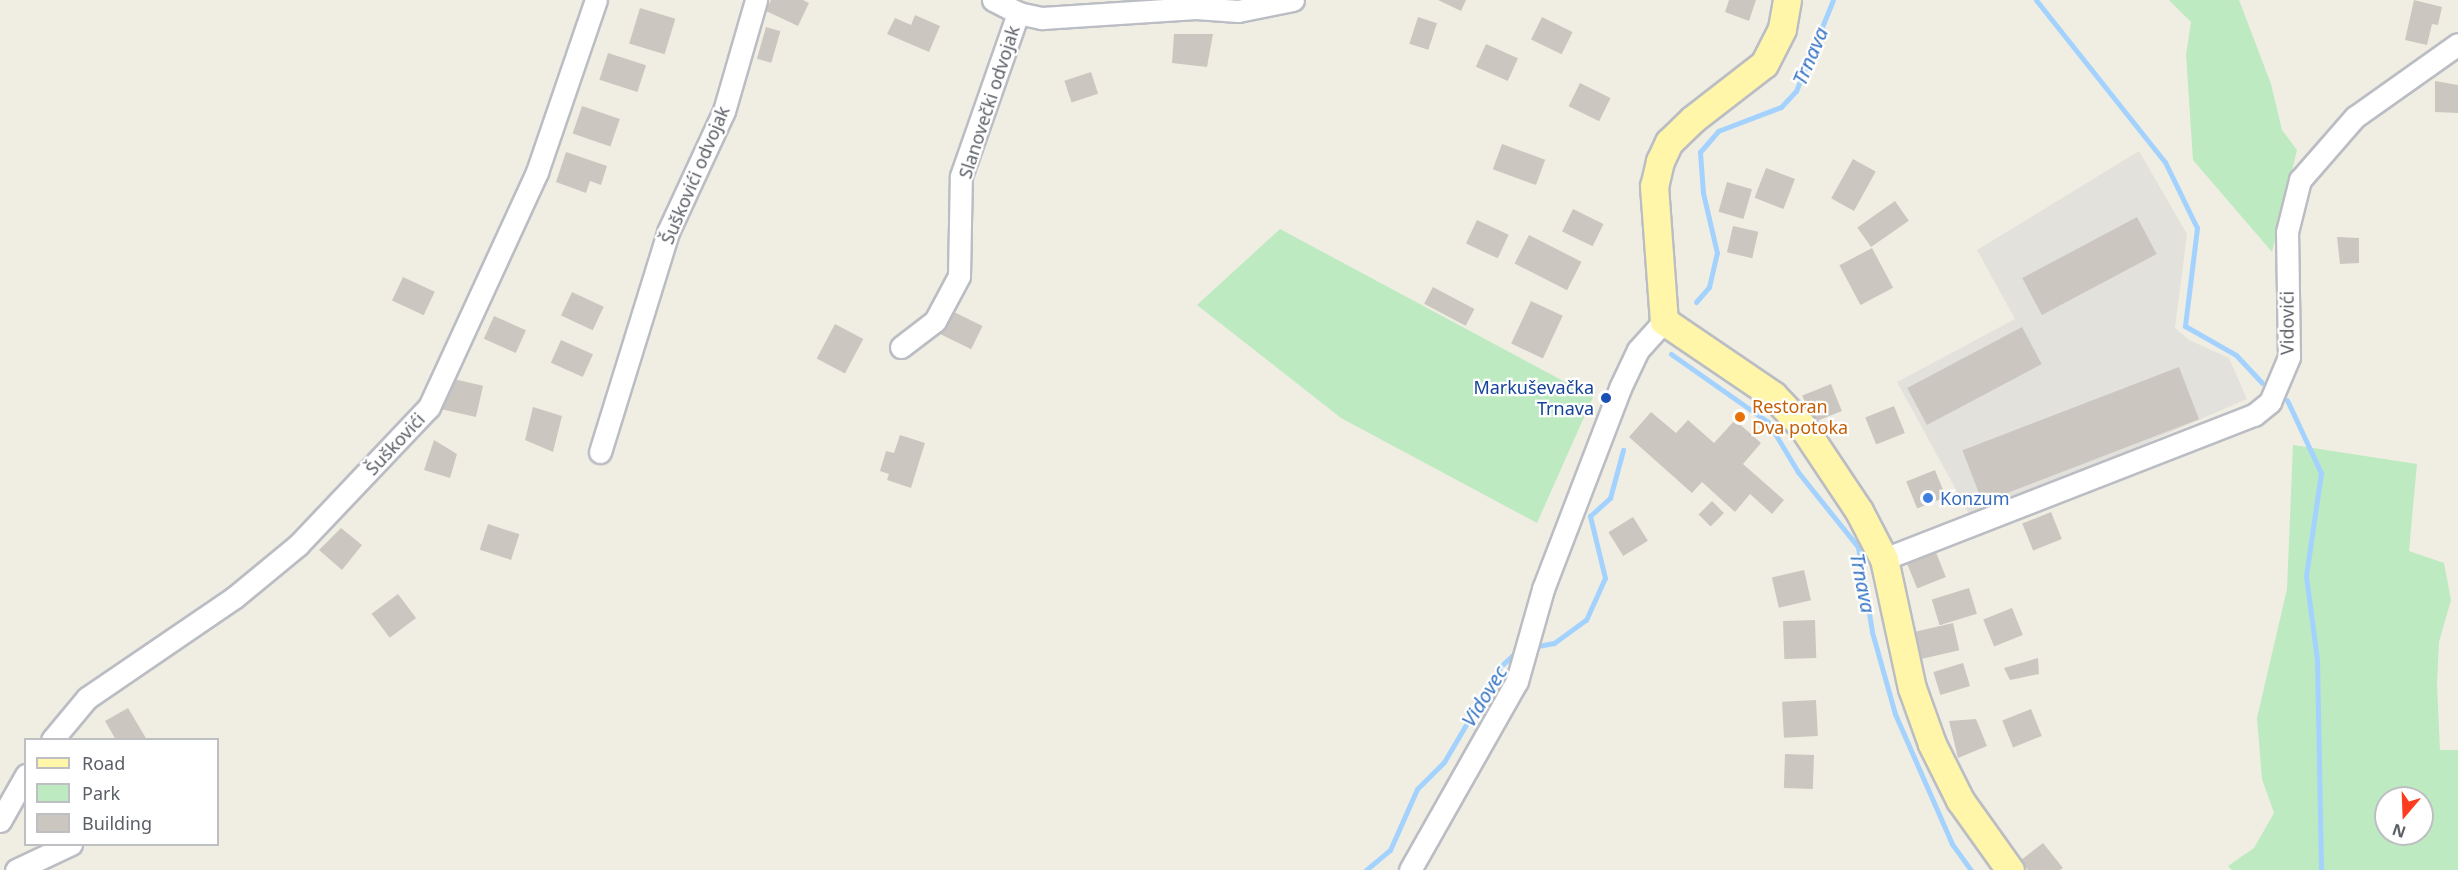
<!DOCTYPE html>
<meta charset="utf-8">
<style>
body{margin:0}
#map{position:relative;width:2458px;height:870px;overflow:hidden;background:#f0eee3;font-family:"Noto Sans",sans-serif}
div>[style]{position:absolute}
.industrial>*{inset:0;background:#e3e1db}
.green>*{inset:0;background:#bdeac0}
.stream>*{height:5px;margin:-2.5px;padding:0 2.5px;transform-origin:2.5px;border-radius:2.5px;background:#a4d2ff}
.building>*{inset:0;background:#cbc7c0;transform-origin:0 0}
.roads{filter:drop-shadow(2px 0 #bbbdc4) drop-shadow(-2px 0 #bbbdc4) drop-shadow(0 2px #bbbdc4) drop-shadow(0 -2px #bbbdc4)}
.minor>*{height:21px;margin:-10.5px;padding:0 10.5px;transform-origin:10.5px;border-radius:10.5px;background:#fff}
.major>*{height:27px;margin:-13.5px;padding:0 13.5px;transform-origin:13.5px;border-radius:13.5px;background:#fff6a9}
.dots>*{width:16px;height:16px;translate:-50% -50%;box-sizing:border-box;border:3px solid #fff;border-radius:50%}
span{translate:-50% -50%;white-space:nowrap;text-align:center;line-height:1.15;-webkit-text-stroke:4.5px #fff;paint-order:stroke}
.street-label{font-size:18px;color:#5b5f66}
.transit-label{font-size:18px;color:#164399}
.right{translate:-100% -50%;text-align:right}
.food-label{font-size:18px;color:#c56008}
.left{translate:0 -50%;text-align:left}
.shop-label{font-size:18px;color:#366cbe}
.water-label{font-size:20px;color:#3875c6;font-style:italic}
.legend{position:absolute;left:24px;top:738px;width:195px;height:108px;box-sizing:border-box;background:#fff;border:2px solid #bdbfc2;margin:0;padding:8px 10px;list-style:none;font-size:18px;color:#5b5f66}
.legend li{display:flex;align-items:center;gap:12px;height:30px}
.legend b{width:30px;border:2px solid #bdbfc2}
.north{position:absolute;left:2374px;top:786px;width:60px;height:60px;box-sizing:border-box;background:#fff;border:2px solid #bdbfc2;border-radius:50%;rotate:199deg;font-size:16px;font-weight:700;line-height:24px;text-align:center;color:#5b5f66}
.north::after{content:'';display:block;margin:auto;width:21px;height:27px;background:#fb3c1e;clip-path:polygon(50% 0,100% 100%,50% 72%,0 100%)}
</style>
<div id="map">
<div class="industrial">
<div style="clip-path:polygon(2139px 151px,2187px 234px,2175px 328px,2189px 340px,2229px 358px,2247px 399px,1972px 519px,1897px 382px,2015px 319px,1977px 250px)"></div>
</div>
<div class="green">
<div style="clip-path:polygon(2169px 0,2239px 0,2271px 84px,2282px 130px,2297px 150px,2272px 252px,2193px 160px,2186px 55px,2191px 22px)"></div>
<div style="clip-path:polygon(1280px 229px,1593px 397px,1537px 523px,1341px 418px,1197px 305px)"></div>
<div style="clip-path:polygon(evenodd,2293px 445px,2417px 464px,2409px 551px,2444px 563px,2451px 600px,2439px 642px,2437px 684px,2440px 750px,2458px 750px,2458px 870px,2232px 870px,2228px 866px,2254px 848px,2274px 813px,2262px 779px,2257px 718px,2287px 589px,2293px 445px,2386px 798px,2422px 798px,2422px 834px,2386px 834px,2386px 798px)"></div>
</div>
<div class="stream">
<div style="left:2036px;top:0;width:207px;rotate:51.5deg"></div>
<div style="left:2165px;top:162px;width:73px;rotate:64.1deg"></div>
<div style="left:2197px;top:228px;width:99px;rotate:97deg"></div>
<div style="left:2185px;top:326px;width:59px;rotate:29.6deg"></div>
<div style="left:2236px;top:355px;width:38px;rotate:47deg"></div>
<div style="left:1696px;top:302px;width:20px;rotate:-49deg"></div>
<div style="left:1709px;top:287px;width:35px;rotate:-77deg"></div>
<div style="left:1717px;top:253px;width:62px;rotate:-103.1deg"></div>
<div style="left:1703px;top:193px;width:41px;rotate:-94.2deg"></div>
<div style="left:1700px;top:152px;width:28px;rotate:-49deg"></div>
<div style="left:1718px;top:131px;width:67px;rotate:-20.9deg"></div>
<div style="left:1781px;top:107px;width:22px;rotate:-47deg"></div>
<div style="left:1796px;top:91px;width:98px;rotate:-67.9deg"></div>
<div style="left:1671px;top:354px;width:118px;rotate:35deg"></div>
<div style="left:1768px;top:422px;width:58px;rotate:59deg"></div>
<div style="left:1798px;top:472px;width:96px;rotate:51.3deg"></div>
<div style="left:1858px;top:547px;width:86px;rotate:80.6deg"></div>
<div style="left:1872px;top:632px;width:85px;rotate:74.3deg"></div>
<div style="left:1895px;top:714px;width:142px;rotate:66.3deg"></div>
<div style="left:1952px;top:844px;width:32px;rotate:54deg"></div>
<div style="left:2287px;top:400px;width:81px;rotate:65deg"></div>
<div style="left:2321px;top:473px;width:104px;rotate:98.3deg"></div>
<div style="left:2306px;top:576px;width:85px;rotate:82.5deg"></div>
<div style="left:2317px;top:660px;width:210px;rotate:88.9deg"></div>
<div style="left:1533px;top:647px;width:21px;rotate:-11deg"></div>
<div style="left:1554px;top:643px;width:39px;rotate:-36deg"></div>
<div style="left:1586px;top:620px;width:46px;rotate:-65.7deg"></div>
<div style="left:1605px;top:578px;width:64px;rotate:-103.6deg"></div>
<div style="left:1590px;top:516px;width:27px;rotate:-42deg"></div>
<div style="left:1610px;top:498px;width:50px;rotate:-74.8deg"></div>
<div style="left:1366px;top:870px;width:31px;rotate:-40deg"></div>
<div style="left:1390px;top:850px;width:67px;rotate:-66.1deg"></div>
<div style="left:1417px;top:789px;width:38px;rotate:-45deg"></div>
<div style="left:1444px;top:762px;width:110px;rotate:-59.5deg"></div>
<div style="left:1500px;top:667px;width:25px;rotate:-43deg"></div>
</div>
<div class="building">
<div style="clip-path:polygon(771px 0,803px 0,809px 3px,798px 26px,766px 11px)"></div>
<div style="clip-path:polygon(1438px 0,1466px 0,1461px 11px)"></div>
<div style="clip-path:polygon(1729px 0,1756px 0,1749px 21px,1725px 12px)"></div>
<div style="clip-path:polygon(2414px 0,2442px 7px,2438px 25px,2432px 24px,2427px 45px,2405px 40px)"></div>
<div style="left:640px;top:8px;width:37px;height:37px;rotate:17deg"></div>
<div style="clip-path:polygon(915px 15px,940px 26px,929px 52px,887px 34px,895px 18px,911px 25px)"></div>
<div style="left:1418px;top:17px;width:20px;height:28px;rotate:18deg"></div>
<div style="left:1542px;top:17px;width:34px;height:25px;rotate:26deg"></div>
<div style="left:766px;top:27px;width:15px;height:33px;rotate:16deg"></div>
<div style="clip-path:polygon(1174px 34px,1213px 34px,1207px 67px,1172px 63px)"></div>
<div style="left:1486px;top:44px;width:35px;height:25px;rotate:24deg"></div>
<div style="left:608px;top:53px;width:40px;height:28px;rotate:18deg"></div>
<div style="left:1091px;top:72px;width:23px;height:28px;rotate:72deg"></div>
<div style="clip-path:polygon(2435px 81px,2458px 85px,2458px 113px,2435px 112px)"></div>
<div style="left:1580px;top:83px;width:34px;height:26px;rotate:26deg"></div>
<div style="left:582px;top:106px;width:40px;height:29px;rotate:19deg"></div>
<div style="left:1502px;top:144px;width:46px;height:27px;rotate:20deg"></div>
<div style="clip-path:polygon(566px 152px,607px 166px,601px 185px,590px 181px,586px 193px,556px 182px)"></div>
<div style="left:1853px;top:159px;width:26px;height:45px;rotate:29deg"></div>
<div style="left:1766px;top:168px;width:31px;height:32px;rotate:21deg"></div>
<div style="left:1727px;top:182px;width:26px;height:31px;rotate:16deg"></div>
<div style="left:1895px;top:201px;width:24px;height:46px;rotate:55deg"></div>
<div style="left:1573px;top:209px;width:34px;height:25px;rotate:26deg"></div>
<div style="left:2137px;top:217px;width:42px;height:130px;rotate:62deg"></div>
<div style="left:1477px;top:220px;width:35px;height:26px;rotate:25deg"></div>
<div style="left:1733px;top:226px;width:26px;height:27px;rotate:13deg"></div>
<div style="left:1529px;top:235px;width:59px;height:32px;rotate:27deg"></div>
<div style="clip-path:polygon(2337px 237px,2359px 238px,2359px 263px,2340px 264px)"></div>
<div style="left:1872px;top:248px;width:45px;height:37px;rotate:62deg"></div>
<div style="left:403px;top:277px;width:35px;height:26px;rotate:25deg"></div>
<div style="left:1433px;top:287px;width:47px;height:19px;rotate:28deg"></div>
<div style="left:572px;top:292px;width:35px;height:26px;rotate:25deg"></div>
<div style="left:1531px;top:301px;width:35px;height:47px;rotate:25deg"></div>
<div style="left:952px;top:311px;width:34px;height:26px;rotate:26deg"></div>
<div style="left:494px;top:316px;width:35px;height:25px;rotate:24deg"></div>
<div style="left:835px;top:324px;width:32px;height:39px;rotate:28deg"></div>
<div style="left:2022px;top:327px;width:42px;height:130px;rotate:62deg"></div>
<div style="left:561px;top:340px;width:35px;height:25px;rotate:24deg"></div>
<div style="left:2179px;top:367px;width:56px;height:232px;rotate:69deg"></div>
<div style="left:449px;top:378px;width:35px;height:32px;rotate:13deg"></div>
<div style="left:1831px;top:384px;width:29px;height:31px;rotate:68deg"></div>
<div style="left:1894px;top:406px;width:29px;height:31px;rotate:68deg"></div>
<div style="clip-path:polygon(533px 407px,562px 416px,553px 452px,525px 440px)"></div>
<div style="clip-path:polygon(1651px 412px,1676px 433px,1688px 420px,1714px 443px,1735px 420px,1761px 443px,1743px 464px,1784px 500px,1772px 514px,1750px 494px,1735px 512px,1702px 482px,1692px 493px,1629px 437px)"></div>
<div style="clip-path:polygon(900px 435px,925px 443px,911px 488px,887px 480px,889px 474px,880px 471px,886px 451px,894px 453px)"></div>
<div style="clip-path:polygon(434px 440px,457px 454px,450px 478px,424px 470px)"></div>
<div style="left:1935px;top:470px;width:29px;height:31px;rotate:68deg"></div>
<div style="left:1712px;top:501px;width:17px;height:19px;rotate:45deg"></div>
<div style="left:2051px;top:512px;width:29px;height:31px;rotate:68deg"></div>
<div style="left:1633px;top:517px;width:28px;height:29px;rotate:58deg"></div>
<div style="left:488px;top:524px;width:33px;height:27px;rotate:18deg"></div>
<div style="clip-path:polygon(341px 528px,362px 545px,342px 570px,319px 550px)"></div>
<div style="left:1935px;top:550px;width:29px;height:31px;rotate:68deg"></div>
<div style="left:1804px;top:570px;width:31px;height:33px;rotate:77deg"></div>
<div style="left:1969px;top:588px;width:27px;height:39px;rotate:73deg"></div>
<div style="left:398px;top:594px;width:30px;height:33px;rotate:53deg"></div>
<div style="left:2012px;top:608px;width:29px;height:31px;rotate:68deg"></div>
<div style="left:1815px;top:620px;width:38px;height:32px;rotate:88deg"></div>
<div style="left:1953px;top:623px;width:28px;height:39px;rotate:77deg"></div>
<div style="clip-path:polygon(2038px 658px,2039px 674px,2010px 680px,2004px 668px)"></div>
<div style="left:1963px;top:663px;width:24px;height:31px;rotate:73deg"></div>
<div style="left:1816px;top:700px;width:36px;height:34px;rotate:87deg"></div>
<div style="clip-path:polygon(128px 708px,147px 740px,116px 740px,105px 721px)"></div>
<div style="left:2031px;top:709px;width:29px;height:31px;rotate:68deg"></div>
<div style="clip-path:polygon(1976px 719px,1987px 746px,1958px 758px,1949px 721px)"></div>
<div style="left:1785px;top:754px;width:29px;height:34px;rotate:2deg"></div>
<div style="clip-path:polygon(2043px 843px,2063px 868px,2060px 870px,2028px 870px,2021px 860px)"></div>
</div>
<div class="roads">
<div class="minor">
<div style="left:993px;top:0;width:28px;rotate:27deg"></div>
<div style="left:1018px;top:13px;width:25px;rotate:12deg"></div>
<div style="left:1042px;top:18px;width:154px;rotate:-3.7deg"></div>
<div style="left:1196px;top:8px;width:42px;rotate:4.1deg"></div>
<div style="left:1238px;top:11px;width:56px;rotate:-11.3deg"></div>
<div style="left:901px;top:347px;width:43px;rotate:-37.4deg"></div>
<div style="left:935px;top:321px;width:51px;rotate:-61.9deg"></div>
<div style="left:959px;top:276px;width:100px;rotate:-88.9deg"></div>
<div style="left:961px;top:176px;width:173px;rotate:-70.7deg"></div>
<div style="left:600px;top:452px;width:230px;rotate:-72.8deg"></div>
<div style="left:668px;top:232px;width:133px;rotate:-65.2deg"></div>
<div style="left:724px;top:111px;width:116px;rotate:-73.9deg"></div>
<div style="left:1884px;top:559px;width:397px;rotate:-21.3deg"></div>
<div style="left:2254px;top:415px;width:21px;rotate:-39deg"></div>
<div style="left:2270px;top:402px;width:49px;rotate:-67.1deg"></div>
<div style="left:2289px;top:357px;width:125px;rotate:-90.9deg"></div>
<div style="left:2287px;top:232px;width:54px;rotate:-76deg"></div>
<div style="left:2300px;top:180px;width:84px;rotate:-48.9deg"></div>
<div style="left:2355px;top:117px;width:126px;rotate:-35.3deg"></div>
<div style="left:52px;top:740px;width:55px;rotate:-50.2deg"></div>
<div style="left:87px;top:698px;width:179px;rotate:-34.3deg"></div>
<div style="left:235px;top:597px;width:82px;rotate:-39.5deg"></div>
<div style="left:298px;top:545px;width:190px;rotate:-46.5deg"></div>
<div style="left:429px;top:407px;width:259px;rotate:-65.3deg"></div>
<div style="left:537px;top:172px;width:182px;rotate:-71.1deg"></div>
<div style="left:0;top:821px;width:53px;rotate:-60.5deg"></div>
<div style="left:16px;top:870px;width:61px;rotate:-25.3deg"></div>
<div style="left:1410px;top:870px;width:217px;rotate:-60.5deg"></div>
<div style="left:1517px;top:681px;width:96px;rotate:-74.2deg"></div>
<div style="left:1543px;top:589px;width:215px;rotate:-69deg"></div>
<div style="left:1620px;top:388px;width:42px;rotate:-64.7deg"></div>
<div style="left:1638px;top:350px;width:39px;rotate:-48deg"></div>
</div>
<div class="major">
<div style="left:1787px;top:0;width:29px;rotate:100deg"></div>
<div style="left:1782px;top:29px;width:39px;rotate:117deg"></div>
<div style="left:1764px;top:64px;width:90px;rotate:142.2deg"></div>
<div style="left:1693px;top:119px;width:33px;rotate:136deg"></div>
<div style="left:1669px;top:142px;width:21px;rotate:115deg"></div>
<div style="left:1660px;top:161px;width:26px;rotate:103deg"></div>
<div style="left:1654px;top:186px;width:135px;rotate:85.8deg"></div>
<div style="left:1664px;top:321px;width:132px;rotate:34.2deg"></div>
<div style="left:1773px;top:395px;width:44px;rotate:46.8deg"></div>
<div style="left:1803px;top:427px;width:101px;rotate:56.3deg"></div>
<div style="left:1859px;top:511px;width:54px;rotate:62.5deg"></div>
<div style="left:1884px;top:559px;width:132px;rotate:77.8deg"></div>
<div style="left:1912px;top:688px;width:59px;rotate:70.3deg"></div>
<div style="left:1932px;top:744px;width:63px;rotate:63.4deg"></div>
<div style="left:1960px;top:800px;width:86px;rotate:54.5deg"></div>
</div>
</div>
<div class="dots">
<div style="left:1606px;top:398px;background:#1a4fb4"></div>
<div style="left:1740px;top:417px;background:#e8710a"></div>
<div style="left:1928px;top:498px;background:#3f7fe0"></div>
</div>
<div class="street-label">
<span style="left:989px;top:102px;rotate:-72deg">Slanovečki odvojak</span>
<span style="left:695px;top:175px;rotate:-67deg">Šuškovići odvojak</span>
<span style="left:2287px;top:323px;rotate:-90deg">Vidovići</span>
<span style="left:395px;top:444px;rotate:-47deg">Šuškovići</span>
</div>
<div class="transit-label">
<span class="right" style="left:1594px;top:398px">Markuševačka<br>Trnava</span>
</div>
<div class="food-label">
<span class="left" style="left:1752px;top:417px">Restoran<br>Dva potoka</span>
</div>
<div class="shop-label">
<span class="left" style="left:1940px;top:498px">Konzum</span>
</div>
<div class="water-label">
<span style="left:1810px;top:56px;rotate:-67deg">Trnava</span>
<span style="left:1863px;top:583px;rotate:79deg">Trnava</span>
<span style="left:1484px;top:696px;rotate:-58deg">Vidovec</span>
</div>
<ul class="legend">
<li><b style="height:8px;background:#fff6a9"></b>Road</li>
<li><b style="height:16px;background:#bdeac0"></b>Park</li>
<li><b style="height:16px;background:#cbc7c0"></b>Building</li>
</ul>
<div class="north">N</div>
</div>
